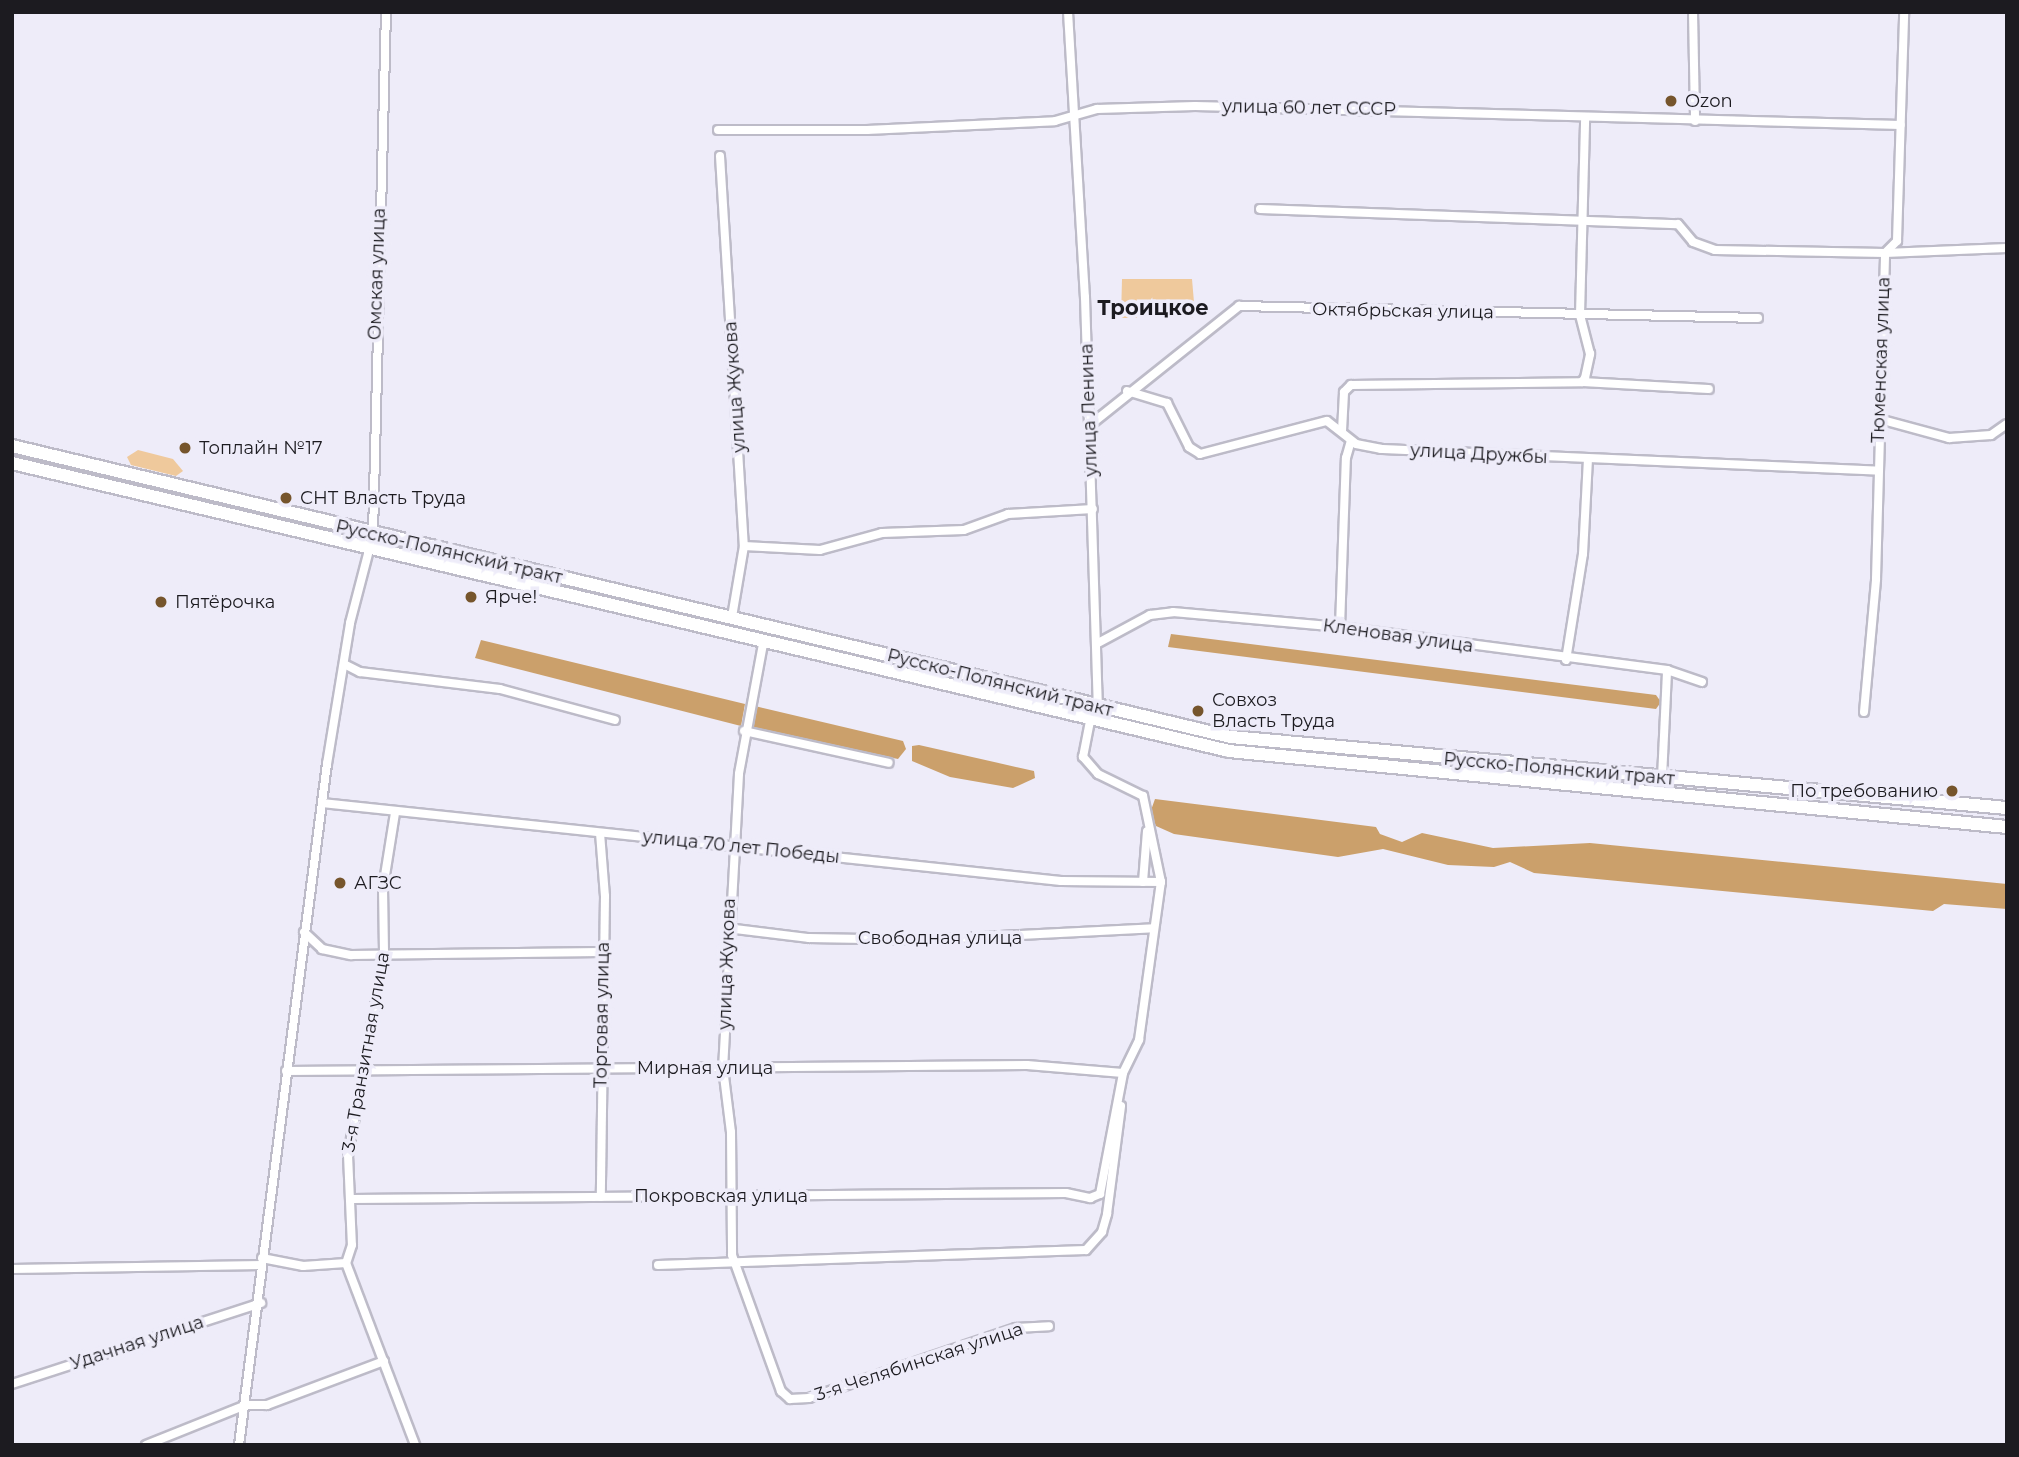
<!DOCTYPE html>
<meta charset="utf-8">
<style>
body{margin:0}
#map{position:relative;width:2019px;height:1457px;overflow:hidden;background:#eeecf9;font-family:Montserrat,sans-serif}
div>[style]{position:absolute}
.green>*{inset:0;background:#efc99c}
.forest>*{inset:0;background:#cba06b}
.roads{filter:drop-shadow(2px 0 #bdbbc8) drop-shadow(-2px 0 #bdbbc8) drop-shadow(0 2px #bdbbc8) drop-shadow(0 -2px #bdbbc8)}
.street>*{height:8px;margin:-4px;padding:0 4px;transform-origin:4px;border-radius:4px;background:#fff}
.primary>*{height:12px;margin:-6px;padding:0 6px;transform-origin:6px;border-radius:6px;background:#fff}
.dots>*{width:19px;height:19px;translate:-50% -50%;box-sizing:border-box;border:4px solid #eeecf9;border-radius:50%}
span{translate:-50% -50%;white-space:nowrap;text-align:center;line-height:1.15;-webkit-text-stroke:7px #eeecf9;paint-order:stroke}
.poi-label{font-size:18px;color:#1c1b20}
.left{translate:0 -50%;text-align:left}
.right{translate:-100% -50%;text-align:right}
.street-label{font-size:18px;color:#1c1b20}
.quarter-label{font-size:21px;color:#1c1b20;font-weight:700}
.frame{position:absolute;inset:0;border:14px solid #1c1b20;pointer-events:none}
</style>
<div id="map">
<div class="green">
<div style="clip-path:polygon(1122px 279px,1192px 279px,1195px 314px,1192px 318px,1121px 318px)"></div>
<div style="clip-path:polygon(138px 450px,173px 459px,183px 471px,176px 476px,131px 465px,127px 457px)"></div>
</div>
<div class="forest">
<div style="clip-path:polygon(1171px 634px,1656px 695px,1661px 702px,1656px 709px,1168px 647px)"></div>
<div style="clip-path:polygon(481px 640px,745px 704px,741px 726px,475px 658px)"></div>
<div style="clip-path:polygon(755px 706px,903px 741px,906px 749px,898px 759px,750px 728px)"></div>
<div style="clip-path:polygon(919px 745px,1034px 771px,1035px 778px,1013px 788px,950px 777px,912px 761px,912px 746px)"></div>
<div style="clip-path:polygon(1155px 799px,1376px 827px,1380px 834px,1402px 842px,1422px 833px,1493px 848px,1590px 843px,2007px 884px,2007px 909px,1944px 904px,1933px 911px,1534px 873px,1510px 862px,1494px 867px,1448px 865px,1383px 849px,1338px 857px,1174px 834px,1156px 826px,1150px 813px)"></div>
</div>
<div class="roads">
<div class="street">
<div style="left:1068px;top:12px;width:286px;rotate:86.6deg"></div>
<div style="left:1085px;top:297px;width:411px;rotate:88.2deg"></div>
<div style="left:1693px;top:12px;width:109px;rotate:88.9deg"></div>
<div style="left:718px;top:130px;width:149px"></div>
<div style="left:867px;top:130px;width:188px;rotate:-2.7deg"></div>
<div style="left:1055px;top:121px;width:44px;rotate:-15.9deg"></div>
<div style="left:1097px;top:109px;width:98px;rotate:-1.8deg"></div>
<div style="left:1195px;top:106px;width:706px;rotate:1.54deg"></div>
<div style="left:720px;top:156px;width:391px;rotate:86.5deg"></div>
<div style="left:744px;top:546px;width:72px;rotate:99.6deg"></div>
<div style="left:1260px;top:209px;width:418px;rotate:2.1deg"></div>
<div style="left:1678px;top:224px;width:23px;rotate:50deg"></div>
<div style="left:1693px;top:242px;width:23px;rotate:20deg"></div>
<div style="left:1715px;top:250px;width:170px;rotate:1deg"></div>
<div style="left:1885px;top:253px;width:122px;rotate:-2.3deg"></div>
<div style="left:1582px;top:382px;width:127px;rotate:3.2deg"></div>
<div style="left:1127px;top:391px;width:42px;rotate:16.7deg"></div>
<div style="left:1167px;top:403px;width:49px;rotate:63.4deg"></div>
<div style="left:1189px;top:447px;width:13px;rotate:32deg"></div>
<div style="left:1200px;top:454px;width:131px;rotate:-14.6deg"></div>
<div style="left:1327px;top:421px;width:37px;rotate:38deg"></div>
<div style="left:1356px;top:444px;width:25px;rotate:11deg"></div>
<div style="left:1381px;top:449px;width:496px;rotate:2.5deg"></div>
<div style="left:1879px;top:419px;width:73px;rotate:15.2deg"></div>
<div style="left:1949px;top:438px;width:42px;rotate:-4.1deg"></div>
<div style="left:1991px;top:435px;width:19px;rotate:-35deg"></div>
<div style="left:1090px;top:425px;width:191px;rotate:-38.6deg"></div>
<div style="left:1239px;top:306px;width:519px;rotate:1.32deg"></div>
<div style="left:1342px;top:431px;width:39px;rotate:-87deg"></div>
<div style="left:1344px;top:392px;width:10px;rotate:-45deg"></div>
<div style="left:1351px;top:385px;width:231px;rotate:-0.7deg"></div>
<div style="left:1582px;top:382px;width:5px;rotate:-53deg"></div>
<div style="left:1585px;top:378px;width:25px;rotate:-78deg"></div>
<div style="left:1590px;top:354px;width:40px;rotate:-104.4deg"></div>
<div style="left:1580px;top:315px;width:197px;rotate:-88.5deg"></div>
<div style="left:744px;top:546px;width:76px;rotate:3deg"></div>
<div style="left:820px;top:550px;width:64px;rotate:-15.3deg"></div>
<div style="left:882px;top:533px;width:82px;rotate:-2.1deg"></div>
<div style="left:964px;top:530px;width:47px;rotate:-20deg"></div>
<div style="left:1008px;top:514px;width:85px;rotate:-3.4deg"></div>
<div style="left:1340px;top:627px;width:169px;rotate:-88deg"></div>
<div style="left:1346px;top:458px;width:18px;rotate:-74deg"></div>
<div style="left:1098px;top:643px;width:59px;rotate:-28.3deg"></div>
<div style="left:1150px;top:615px;width:23px;rotate:-7deg"></div>
<div style="left:1173px;top:612px;width:168px;rotate:5.1deg"></div>
<div style="left:1340px;top:627px;width:330px;rotate:7.5deg"></div>
<div style="left:1667px;top:670px;width:37px;rotate:19deg"></div>
<div style="left:763px;top:644px;width:132px;rotate:100.5deg"></div>
<div style="left:739px;top:774px;width:294px;rotate:93.1deg"></div>
<div style="left:723px;top:1068px;width:64px;rotate:82.9deg"></div>
<div style="left:731px;top:1132px;width:123px;rotate:89.5deg"></div>
<div style="left:732px;top:1255px;width:145px;rotate:70.2deg"></div>
<div style="left:781px;top:1391px;width:12px;rotate:42deg"></div>
<div style="left:790px;top:1399px;width:19px;rotate:-3deg"></div>
<div style="left:809px;top:1398px;width:219px;rotate:-18.7deg"></div>
<div style="left:1016px;top:1328px;width:33px;rotate:-3deg"></div>
<div style="left:1566px;top:660px;width:107px;rotate:-80.9deg"></div>
<div style="left:1583px;top:554px;width:94px;rotate:-87deg"></div>
<div style="left:344px;top:664px;width:18px;rotate:27deg"></div>
<div style="left:360px;top:672px;width:141px;rotate:6.9deg"></div>
<div style="left:500px;top:689px;width:119px;rotate:15.1deg"></div>
<div style="left:1864px;top:712px;width:134px;rotate:-84.8deg"></div>
<div style="left:1876px;top:579px;width:326px;rotate:-88.4deg"></div>
<div style="left:1885px;top:253px;width:17px;rotate:-45deg"></div>
<div style="left:1897px;top:241px;width:229px;rotate:-88.2deg"></div>
<div style="left:744px;top:731px;width:148px;rotate:12.4deg"></div>
<div style="left:1662px;top:778px;width:108px;rotate:-87.3deg"></div>
<div style="left:322px;top:803px;width:743px;rotate:6.03deg"></div>
<div style="left:1061px;top:881px;width:100px;rotate:0.6deg"></div>
<div style="left:395px;top:813px;width:76px;rotate:99.1deg"></div>
<div style="left:383px;top:888px;width:67px;rotate:89.1deg"></div>
<div style="left:384px;top:955px;width:203px;rotate:100.2deg"></div>
<div style="left:348px;top:1155px;width:90px;rotate:87.5deg"></div>
<div style="left:352px;top:1245px;width:19px;rotate:108deg"></div>
<div style="left:346px;top:1263px;width:195px;rotate:69.2deg"></div>
<div style="left:600px;top:833px;width:63px;rotate:85.5deg"></div>
<div style="left:605px;top:896px;width:301px;rotate:90.8deg"></div>
<div style="left:1143px;top:882px;width:51px;rotate:-85.5deg"></div>
<div style="left:727px;top:928px;width:83px;rotate:7deg"></div>
<div style="left:809px;top:938px;width:112px;rotate:1deg"></div>
<div style="left:921px;top:940px;width:233px;rotate:-2.9deg"></div>
<div style="left:304px;top:932px;width:25px;rotate:43deg"></div>
<div style="left:322px;top:949px;width:30px;rotate:12deg"></div>
<div style="left:351px;top:955px;width:250px;rotate:-0.7deg"></div>
<div style="left:286px;top:1071px;width:741px;rotate:-0.46deg"></div>
<div style="left:1027px;top:1065px;width:96px;rotate:4.8deg"></div>
<div style="left:352px;top:1199px;width:714px;rotate:-0.48deg"></div>
<div style="left:1066px;top:1193px;width:25px;rotate:12deg"></div>
<div style="left:1090px;top:1198px;width:11px;rotate:-22deg"></div>
<div style="left:1100px;top:1194px;width:123px;rotate:-79.2deg"></div>
<div style="left:1123px;top:1073px;width:37px;rotate:-64deg"></div>
<div style="left:1139px;top:1040px;width:160px;rotate:-82.1deg"></div>
<div style="left:1161px;top:882px;width:88px;rotate:-101.8deg"></div>
<div style="left:1143px;top:796px;width:50px;rotate:-153.9deg"></div>
<div style="left:1098px;top:774px;width:23px;rotate:-131deg"></div>
<div style="left:1083px;top:757px;width:36px;rotate:-79deg"></div>
<div style="left:262px;top:1258px;width:42px;rotate:11deg"></div>
<div style="left:303px;top:1266px;width:43px;rotate:-4deg"></div>
<div style="left:658px;top:1265px;width:428px;rotate:-2deg"></div>
<div style="left:1086px;top:1250px;width:24px;rotate:-48deg"></div>
<div style="left:1102px;top:1232px;width:19px;rotate:-74deg"></div>
<div style="left:1107px;top:1214px;width:109px;rotate:-82.6deg"></div>
<div style="left:12px;top:1269px;width:250px;rotate:-0.9deg"></div>
<div style="left:12px;top:1384px;width:262px;rotate:-18deg"></div>
<div style="left:146px;top:1445px;width:108px;rotate:-21.8deg"></div>
<div style="left:246px;top:1405px;width:21px"></div>
<div style="left:267px;top:1405px;width:125px;rotate:-20.6deg"></div>
<div style="left:239px;top:1445px;width:687px;rotate:-82.64deg"></div>
<div style="left:327px;top:764px;width:143px;rotate:-80.7deg"></div>
<div style="left:350px;top:623px;width:91px;rotate:-75.4deg"></div>
<div style="left:373px;top:535px;width:523px;rotate:-88.58deg"></div>
</div>
<div class="primary">
<div style="left:12px;top:446px;width:1253px;rotate:13.43deg"></div>
<div style="left:1231px;top:737px;width:779px;rotate:5.23deg"></div>
<div style="left:12px;top:463px;width:1251px;rotate:13.31deg"></div>
<div style="left:1229px;top:751px;width:782px;rotate:5.58deg"></div>
</div>
</div>
<div class="dots">
<div style="left:1671px;top:101px;background:#76552c"></div>
<div style="left:185px;top:448px;background:#76552c"></div>
<div style="left:286px;top:498px;background:#76552c"></div>
<div style="left:471px;top:597px;background:#76552c"></div>
<div style="left:161px;top:602px;background:#76552c"></div>
<div style="left:1198px;top:711px;background:#76552c"></div>
<div style="left:1952px;top:791px;background:#76552c"></div>
<div style="left:340px;top:883px;background:#76552c"></div>
</div>
<div class="poi-label">
<span class="left" style="left:1685px;top:101px">Ozon</span>
<span class="left" style="left:199px;top:448px">Топлайн №17</span>
<span class="left" style="left:300px;top:498px">СНТ Власть Труда</span>
<span class="left" style="left:485px;top:597px">Ярче!</span>
<span class="left" style="left:175px;top:602px">Пятёрочка</span>
<span class="left" style="left:1212px;top:711px">Совхоз<br>Власть Труда</span>
<span class="right" style="left:1938px;top:791px">По требованию</span>
<span class="left" style="left:354px;top:883px">АГЗС</span>
</div>
<div class="street-label">
<span style="left:1309px;top:108px;rotate:1deg">улица 60 лет СССР</span>
<span style="left:377px;top:274px;rotate:-88deg">Омская улица</span>
<span style="left:1403px;top:311px;rotate:1deg">Октябрьская улица</span>
<span style="left:1881px;top:360px;rotate:-88deg">Тюменская улица</span>
<span style="left:735px;top:387px;rotate:-94deg">улица Жукова</span>
<span style="left:1089px;top:410px;rotate:-92deg">улица Ленина</span>
<span style="left:1479px;top:454px;rotate:3deg">улица Дружбы</span>
<span style="left:449px;top:552px;rotate:13deg">Русско-Полянский тракт</span>
<span style="left:1398px;top:636px;rotate:8deg">Кленовая улица</span>
<span style="left:1000px;top:683px;rotate:14deg">Русско-Полянский тракт</span>
<span style="left:1559px;top:769px;rotate:5deg">Русско-Полянский тракт</span>
<span style="left:741px;top:847px;rotate:6deg">улица 70 лет Победы</span>
<span style="left:940px;top:938px">Свободная улица</span>
<span style="left:727px;top:964px;rotate:-88deg">улица Жукова</span>
<span style="left:602px;top:1015px;rotate:-89deg">Торговая улица</span>
<span style="left:366px;top:1052px;rotate:-80deg">3-я Транзитная улица</span>
<span style="left:705px;top:1068px">Мирная улица</span>
<span style="left:721px;top:1196px">Покровская улица</span>
<span style="left:137px;top:1343px;rotate:-18deg">Удачная улица</span>
<span style="left:919px;top:1362px;rotate:-18deg">3-я Челябинская улица</span>
</div>
<div class="quarter-label">
<span style="left:1153px;top:308px">Троицкое</span>
</div>
<div class="frame"></div>
</div>
